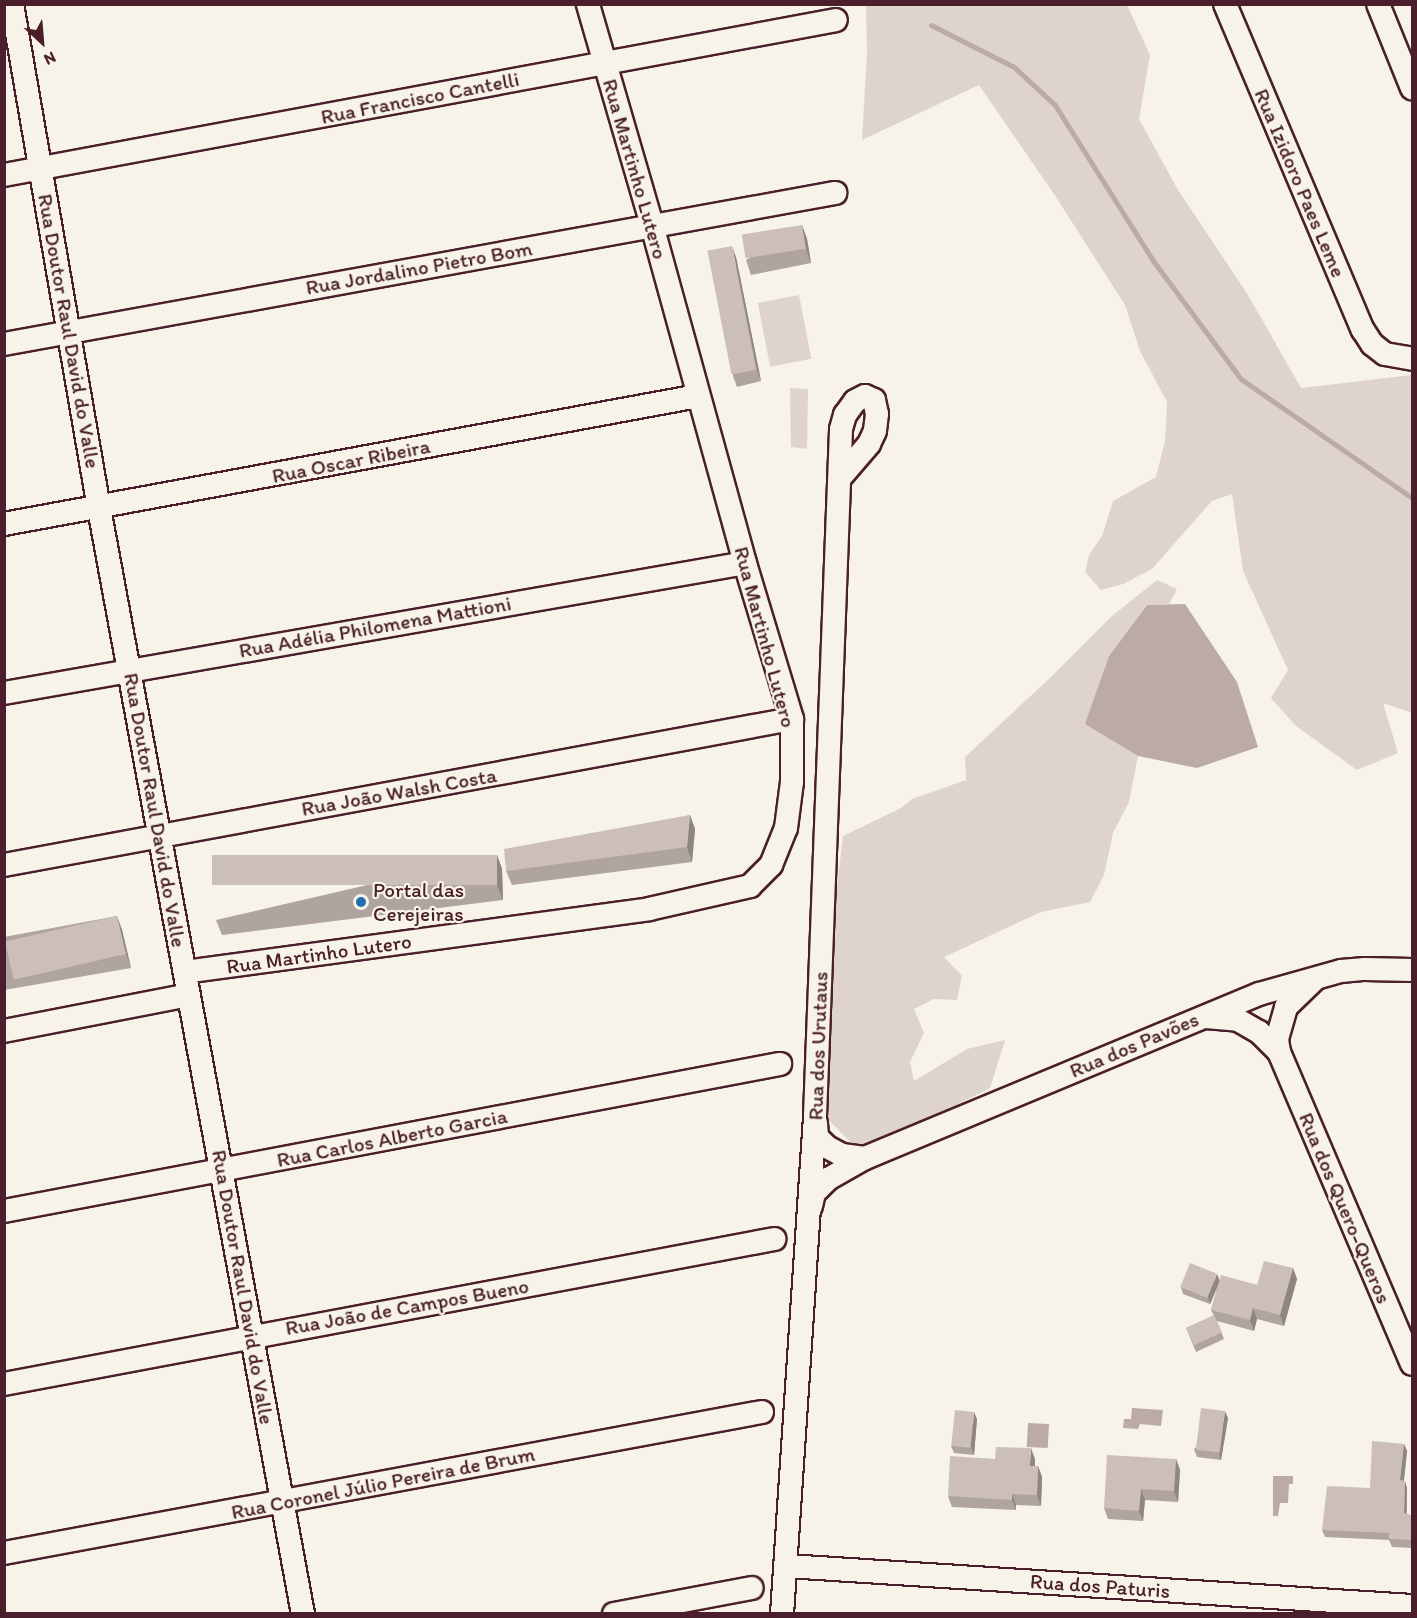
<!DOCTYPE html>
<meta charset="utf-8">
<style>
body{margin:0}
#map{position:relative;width:1417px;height:1618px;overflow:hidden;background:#f7f3e8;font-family:Itim,sans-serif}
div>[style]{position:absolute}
.green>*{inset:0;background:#ded4cc;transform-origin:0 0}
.water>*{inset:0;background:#bcaaa7;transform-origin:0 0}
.stream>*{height:5px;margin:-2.5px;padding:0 2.5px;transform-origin:2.5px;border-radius:2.5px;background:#bcaaa7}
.roads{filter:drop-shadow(2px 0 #4a1f2b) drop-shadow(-2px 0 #4a1f2b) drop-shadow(0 2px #4a1f2b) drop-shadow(0 -2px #4a1f2b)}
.minor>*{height:22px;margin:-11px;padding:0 11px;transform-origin:11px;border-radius:11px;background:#f7f3e8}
.wall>*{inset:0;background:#afa49f}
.shaded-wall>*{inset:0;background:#8f8682}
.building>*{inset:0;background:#ccbfb9;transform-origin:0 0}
.dots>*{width:16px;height:16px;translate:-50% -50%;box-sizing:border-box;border:3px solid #f7f3e8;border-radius:50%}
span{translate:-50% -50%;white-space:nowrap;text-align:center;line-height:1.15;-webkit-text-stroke:4.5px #f7f3e8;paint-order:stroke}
.street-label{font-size:21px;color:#4a1f2b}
.poi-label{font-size:21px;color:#4a1f2b}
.left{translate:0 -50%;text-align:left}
.frame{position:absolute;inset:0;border:6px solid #4a1f2b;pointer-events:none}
.north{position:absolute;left:12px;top:12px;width:60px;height:60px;-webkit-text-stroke:4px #f7f3e8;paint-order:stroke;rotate:154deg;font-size:16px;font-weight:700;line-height:24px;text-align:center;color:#4a1f2b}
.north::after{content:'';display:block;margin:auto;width:21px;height:27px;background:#4a1f2b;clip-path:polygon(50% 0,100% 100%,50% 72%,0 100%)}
</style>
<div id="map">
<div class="green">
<div style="clip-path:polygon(866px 5px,1127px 5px,1150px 55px,1139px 119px,1178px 190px,1248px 295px,1301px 388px,1412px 375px,1412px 713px,1383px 703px,1398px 753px,1357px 770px,1296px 726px,1271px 698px,1288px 670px,1243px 571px,1232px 494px,1212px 501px,1152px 569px,1123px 584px,1101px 590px,1085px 572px,1089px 555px,1102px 536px,1113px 501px,1156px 477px,1165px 441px,1167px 402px,1140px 351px,1125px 305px,1056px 197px,979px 85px,862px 140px,867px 53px)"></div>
<div style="left:799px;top:295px;width:65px;height:42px;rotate:79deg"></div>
<div style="clip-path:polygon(790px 388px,808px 389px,807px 449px,791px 447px)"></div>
<div style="clip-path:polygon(1157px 580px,1177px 589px,1169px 604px,1147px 605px,1109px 656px,1086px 724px,1138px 756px,1129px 802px,1113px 833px,1104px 875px,1090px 902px,1041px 912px,944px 957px,962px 976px,957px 1000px,934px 999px,914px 1009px,924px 1033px,910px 1062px,914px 1081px,967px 1049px,1005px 1040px,990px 1088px,893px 1137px,855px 1147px,823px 1114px,830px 945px,843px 836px,901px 808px,912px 799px,966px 780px,965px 757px,1051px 677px,1112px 616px)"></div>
</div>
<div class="water">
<div style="clip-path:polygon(1185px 604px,1237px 682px,1258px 747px,1197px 768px,1138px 756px,1085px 724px,1109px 656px,1147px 605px)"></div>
<div style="clip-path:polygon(1132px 1408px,1163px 1410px,1161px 1426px,1140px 1424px,1138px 1429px,1123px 1428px,1124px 1419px,1131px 1419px)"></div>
<div style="left:1028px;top:1423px;width:21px;height:24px;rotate:3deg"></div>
<div style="clip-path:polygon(1273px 1476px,1293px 1476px,1293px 1484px,1289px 1484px,1288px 1503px,1280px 1503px,1278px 1516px,1273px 1516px)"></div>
</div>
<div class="stream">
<div style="left:931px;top:25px;width:93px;rotate:26.8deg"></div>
<div style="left:1014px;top:67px;width:56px;rotate:42.8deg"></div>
<div style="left:1055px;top:105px;width:186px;rotate:57.8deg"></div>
<div style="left:1154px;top:262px;width:146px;rotate:53.4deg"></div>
<div style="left:1241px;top:379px;width:208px;rotate:34.8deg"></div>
</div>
<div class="roads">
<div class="minor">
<div style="left:12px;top:4px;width:511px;rotate:80.21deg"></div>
<div style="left:99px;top:508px;width:1125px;rotate:79.55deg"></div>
<div style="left:1225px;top:4px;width:354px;rotate:67.1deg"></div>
<div style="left:1363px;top:330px;width:17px;rotate:57deg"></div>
<div style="left:1372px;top:344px;width:16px;rotate:38deg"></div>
<div style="left:1385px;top:354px;width:27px;rotate:10deg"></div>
<div style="left:1378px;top:4px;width:91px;rotate:68deg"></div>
<div style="left:4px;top:175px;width:846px;rotate:-10.55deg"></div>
<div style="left:4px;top:344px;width:845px;rotate:-10.3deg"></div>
<div style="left:4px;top:524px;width:706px;rotate:-10.45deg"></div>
<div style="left:4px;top:693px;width:752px;rotate:-9.95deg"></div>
<div style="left:4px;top:865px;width:801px;rotate:-10.5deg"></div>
<div style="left:185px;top:972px;width:468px;rotate:-7.7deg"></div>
<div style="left:649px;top:909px;width:104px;rotate:-12.8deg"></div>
<div style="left:750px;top:886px;width:30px;rotate:-45deg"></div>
<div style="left:771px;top:865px;width:40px;rotate:-68deg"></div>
<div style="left:786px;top:828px;width:46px;rotate:-82.6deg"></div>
<div style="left:792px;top:782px;width:63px;rotate:-90deg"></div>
<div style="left:792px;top:719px;width:163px;rotate:-106.8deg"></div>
<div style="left:745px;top:563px;width:351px;rotate:-105.4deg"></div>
<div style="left:652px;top:225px;width:230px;rotate:-106.2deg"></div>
<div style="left:1206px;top:1017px;width:32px;rotate:5deg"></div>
<div style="left:1238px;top:1020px;width:24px;rotate:30deg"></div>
<div style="left:1259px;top:1032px;width:28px;rotate:45deg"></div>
<div style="left:1279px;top:1052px;width:339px;rotate:66.9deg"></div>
<div style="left:4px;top:1031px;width:188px;rotate:-11deg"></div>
<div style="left:1279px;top:1052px;width:13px;rotate:-99deg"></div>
<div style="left:1277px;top:1039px;width:33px;rotate:-74deg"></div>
<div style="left:1286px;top:1007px;width:39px;rotate:-44deg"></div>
<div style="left:816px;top:1123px;width:14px;rotate:86deg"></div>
<div style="left:817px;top:1137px;width:14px;rotate:45deg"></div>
<div style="left:827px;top:1147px;width:17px;rotate:28deg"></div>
<div style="left:842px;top:1155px;width:23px;rotate:7deg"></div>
<div style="left:865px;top:1158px;width:427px;rotate:-22.6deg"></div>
<div style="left:1259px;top:994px;width:85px;rotate:-15.7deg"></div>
<div style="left:1341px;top:971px;width:24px;rotate:-5deg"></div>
<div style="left:1365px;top:969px;width:47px;rotate:1.2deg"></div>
<div style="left:811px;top:1206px;width:13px;rotate:-77deg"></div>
<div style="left:814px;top:1193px;width:20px;rotate:-45deg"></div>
<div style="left:828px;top:1179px;width:43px;rotate:-29.6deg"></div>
<div style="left:4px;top:1211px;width:790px;rotate:-10.73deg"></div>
<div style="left:4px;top:1384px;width:784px;rotate:-10.66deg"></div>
<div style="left:4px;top:1553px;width:771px;rotate:-10.54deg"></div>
<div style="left:787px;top:1566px;width:626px;rotate:3.66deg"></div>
<div style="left:614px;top:1614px;width:140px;rotate:-10.7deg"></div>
<div style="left:782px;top:1614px;width:499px;rotate:-86.2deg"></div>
<div style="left:815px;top:1116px;width:687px;rotate:-87.83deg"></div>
<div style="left:841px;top:429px;width:15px;rotate:-74deg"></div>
<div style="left:845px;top:415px;width:17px;rotate:-54deg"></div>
<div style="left:855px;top:401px;width:11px;rotate:-27deg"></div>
<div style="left:865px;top:396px;width:10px;rotate:24deg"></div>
<div style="left:874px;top:400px;width:14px;rotate:78deg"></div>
<div style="left:877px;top:414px;width:17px;rotate:97deg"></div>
<div style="left:875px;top:431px;width:14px;rotate:115deg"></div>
<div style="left:869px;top:444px;width:45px;rotate:130.5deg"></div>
</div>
</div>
<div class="wall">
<div style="clip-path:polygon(802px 225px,807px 239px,811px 263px,751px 275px,746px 260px)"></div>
<div style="clip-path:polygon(736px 257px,761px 381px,737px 387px,733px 376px)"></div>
<div style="clip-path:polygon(690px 815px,695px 829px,692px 862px,512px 885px,506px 871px)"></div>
<div style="clip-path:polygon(497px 855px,502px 869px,503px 900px,222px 935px,216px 920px)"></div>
<div style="clip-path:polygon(117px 916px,122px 930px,131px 968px,4px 990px,4px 937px)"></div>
<div style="clip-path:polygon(1293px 1268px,1297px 1279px,1284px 1326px,1257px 1319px,1254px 1331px,1217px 1321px,1224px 1339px,1196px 1352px,1186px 1328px,1214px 1316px,1211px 1310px,1218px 1285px,1210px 1304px,1183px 1294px,1181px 1287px,1219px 1281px,1257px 1285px)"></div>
<div style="clip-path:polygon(1228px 1418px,1221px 1460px,1197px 1457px,1194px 1449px)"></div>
<div style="clip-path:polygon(977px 1419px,974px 1455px,954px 1453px,951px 1446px)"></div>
<div style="clip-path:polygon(1404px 1444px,1407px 1451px,1404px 1481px,1407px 1488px,1407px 1514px,1413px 1516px,1413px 1548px,1392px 1547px,1389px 1540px,1325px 1537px,1322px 1530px,1370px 1488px)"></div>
<div style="clip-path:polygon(995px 1459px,1035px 1459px,1035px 1466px,1038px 1466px,1042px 1477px,1041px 1506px,1016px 1505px,1016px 1510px,952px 1507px,948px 1496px)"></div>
<div style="clip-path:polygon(1176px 1459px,1180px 1470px,1178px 1502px,1145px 1500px,1143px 1521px,1108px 1519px,1104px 1508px)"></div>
</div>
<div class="shaded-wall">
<div style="clip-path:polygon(802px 225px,807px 239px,811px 263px,806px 249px)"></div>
<div style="clip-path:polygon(732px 246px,736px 257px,761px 381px,757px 370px)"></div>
<div style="clip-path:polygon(690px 815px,695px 829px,692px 862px,687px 847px)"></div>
<div style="clip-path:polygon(497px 855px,502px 869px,503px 900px,497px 885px)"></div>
<div style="clip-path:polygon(117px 916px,122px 930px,131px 968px,126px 954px)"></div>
<div style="clip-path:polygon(1293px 1268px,1297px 1279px,1284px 1326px,1280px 1315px)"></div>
<div style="clip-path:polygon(1217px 1274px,1220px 1281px,1210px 1304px,1208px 1297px)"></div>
<div style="clip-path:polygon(1253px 1308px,1257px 1319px,1254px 1331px,1250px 1320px)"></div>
<div style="clip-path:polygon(1225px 1411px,1228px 1418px,1221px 1460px,1219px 1453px)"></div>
<div style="clip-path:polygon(974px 1412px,977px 1419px,974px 1455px,971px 1447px)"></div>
<div style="clip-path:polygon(1404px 1444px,1407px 1451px,1403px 1488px,1400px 1480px)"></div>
<div style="clip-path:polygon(1031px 1448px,1035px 1459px,1034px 1477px,1030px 1466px)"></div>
<div style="clip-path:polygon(1176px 1459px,1180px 1470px,1178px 1502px,1174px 1491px)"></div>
<div style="clip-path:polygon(1038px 1466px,1042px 1477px,1041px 1506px,1037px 1495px)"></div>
<div style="clip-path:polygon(1405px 1481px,1407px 1488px,1406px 1520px,1404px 1513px)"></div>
<div style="clip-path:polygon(1141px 1489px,1145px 1500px,1143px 1521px,1139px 1511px)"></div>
<div style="clip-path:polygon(1012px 1494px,1016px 1505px,1016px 1510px,1012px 1500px)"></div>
</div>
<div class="building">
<div style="left:802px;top:225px;width:24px;height:61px;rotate:81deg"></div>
<div style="left:732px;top:246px;width:126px;height:25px;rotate:79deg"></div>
<div style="clip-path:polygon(690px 815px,687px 847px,506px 871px,504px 849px)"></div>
<div style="left:497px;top:855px;width:30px;height:285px;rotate:90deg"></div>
<div style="left:117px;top:916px;width:39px;height:115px;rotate:77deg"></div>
<div style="clip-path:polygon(1264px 1261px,1293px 1268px,1280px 1315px,1253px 1308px,1250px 1320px,1211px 1310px,1221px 1275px,1257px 1285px)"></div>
<div style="left:1190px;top:1263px;width:29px;height:26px;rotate:22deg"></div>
<div style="left:1214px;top:1315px;width:19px;height:31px;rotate:65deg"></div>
<div style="left:1201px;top:1408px;width:24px;height:42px;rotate:7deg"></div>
<div style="left:955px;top:1410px;width:19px;height:36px;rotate:6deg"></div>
<div style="clip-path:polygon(1372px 1441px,1404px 1444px,1400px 1480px,1405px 1481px,1404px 1513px,1413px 1516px,1413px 1540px,1389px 1539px,1389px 1533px,1322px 1530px,1327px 1486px,1370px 1488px)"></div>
<div style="clip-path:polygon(996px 1447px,1031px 1448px,1030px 1466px,1038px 1466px,1037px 1495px,1012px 1494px,1012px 1500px,948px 1496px,950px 1456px,995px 1459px)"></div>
<div style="clip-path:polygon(1107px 1455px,1176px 1459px,1174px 1491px,1141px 1489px,1139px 1511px,1104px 1508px)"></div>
</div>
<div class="dots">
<div style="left:361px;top:902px;background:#1f6fb2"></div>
</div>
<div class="street-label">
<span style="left:420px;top:98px;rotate:-11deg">Rua Francisco Cantelli</span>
<span style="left:635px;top:169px;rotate:74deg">Rua Martinho Lutero</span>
<span style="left:1300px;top:183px;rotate:67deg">Rua Izidoro Paes Leme</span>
<span style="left:419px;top:268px;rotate:-10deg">Rua Jordalino Pietro Bom</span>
<span style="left:69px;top:331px;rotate:80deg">Rua Doutor Raul David do Valle</span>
<span style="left:351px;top:461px;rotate:-11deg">Rua Oscar Ribeira</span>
<span style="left:375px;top:627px;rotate:-10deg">Rua Adélia Philomena Mattioni</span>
<span style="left:765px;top:637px;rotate:75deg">Rua Martinho Lutero</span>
<span style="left:399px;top:792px;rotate:-10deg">Rua João Walsh Costa</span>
<span style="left:155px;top:810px;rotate:80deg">Rua Doutor Raul David do Valle</span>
<span style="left:319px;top:954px;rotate:-8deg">Rua Martinho Lutero</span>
<span style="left:1134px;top:1045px;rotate:-23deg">Rua dos Pavões</span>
<span style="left:818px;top:1046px;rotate:-88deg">Rua dos Urutaus</span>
<span style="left:392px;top:1138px;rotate:-11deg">Rua Carlos Alberto Garcia</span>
<span style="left:1345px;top:1208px;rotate:67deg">Rua dos Quero-Queros</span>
<span style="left:243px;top:1287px;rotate:80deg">Rua Doutor Raul David do Valle</span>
<span style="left:407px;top:1307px;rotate:-10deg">Rua João de Campos Bueno</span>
<span style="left:383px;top:1483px;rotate:-11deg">Rua Coronel Júlio Pereira de Brum</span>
<span style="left:1100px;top:1586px;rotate:4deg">Rua dos Paturis</span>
</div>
<div class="poi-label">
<span class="left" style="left:373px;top:902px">Portal das<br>Cerejeiras</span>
</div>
<div class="frame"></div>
<div class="north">N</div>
</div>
